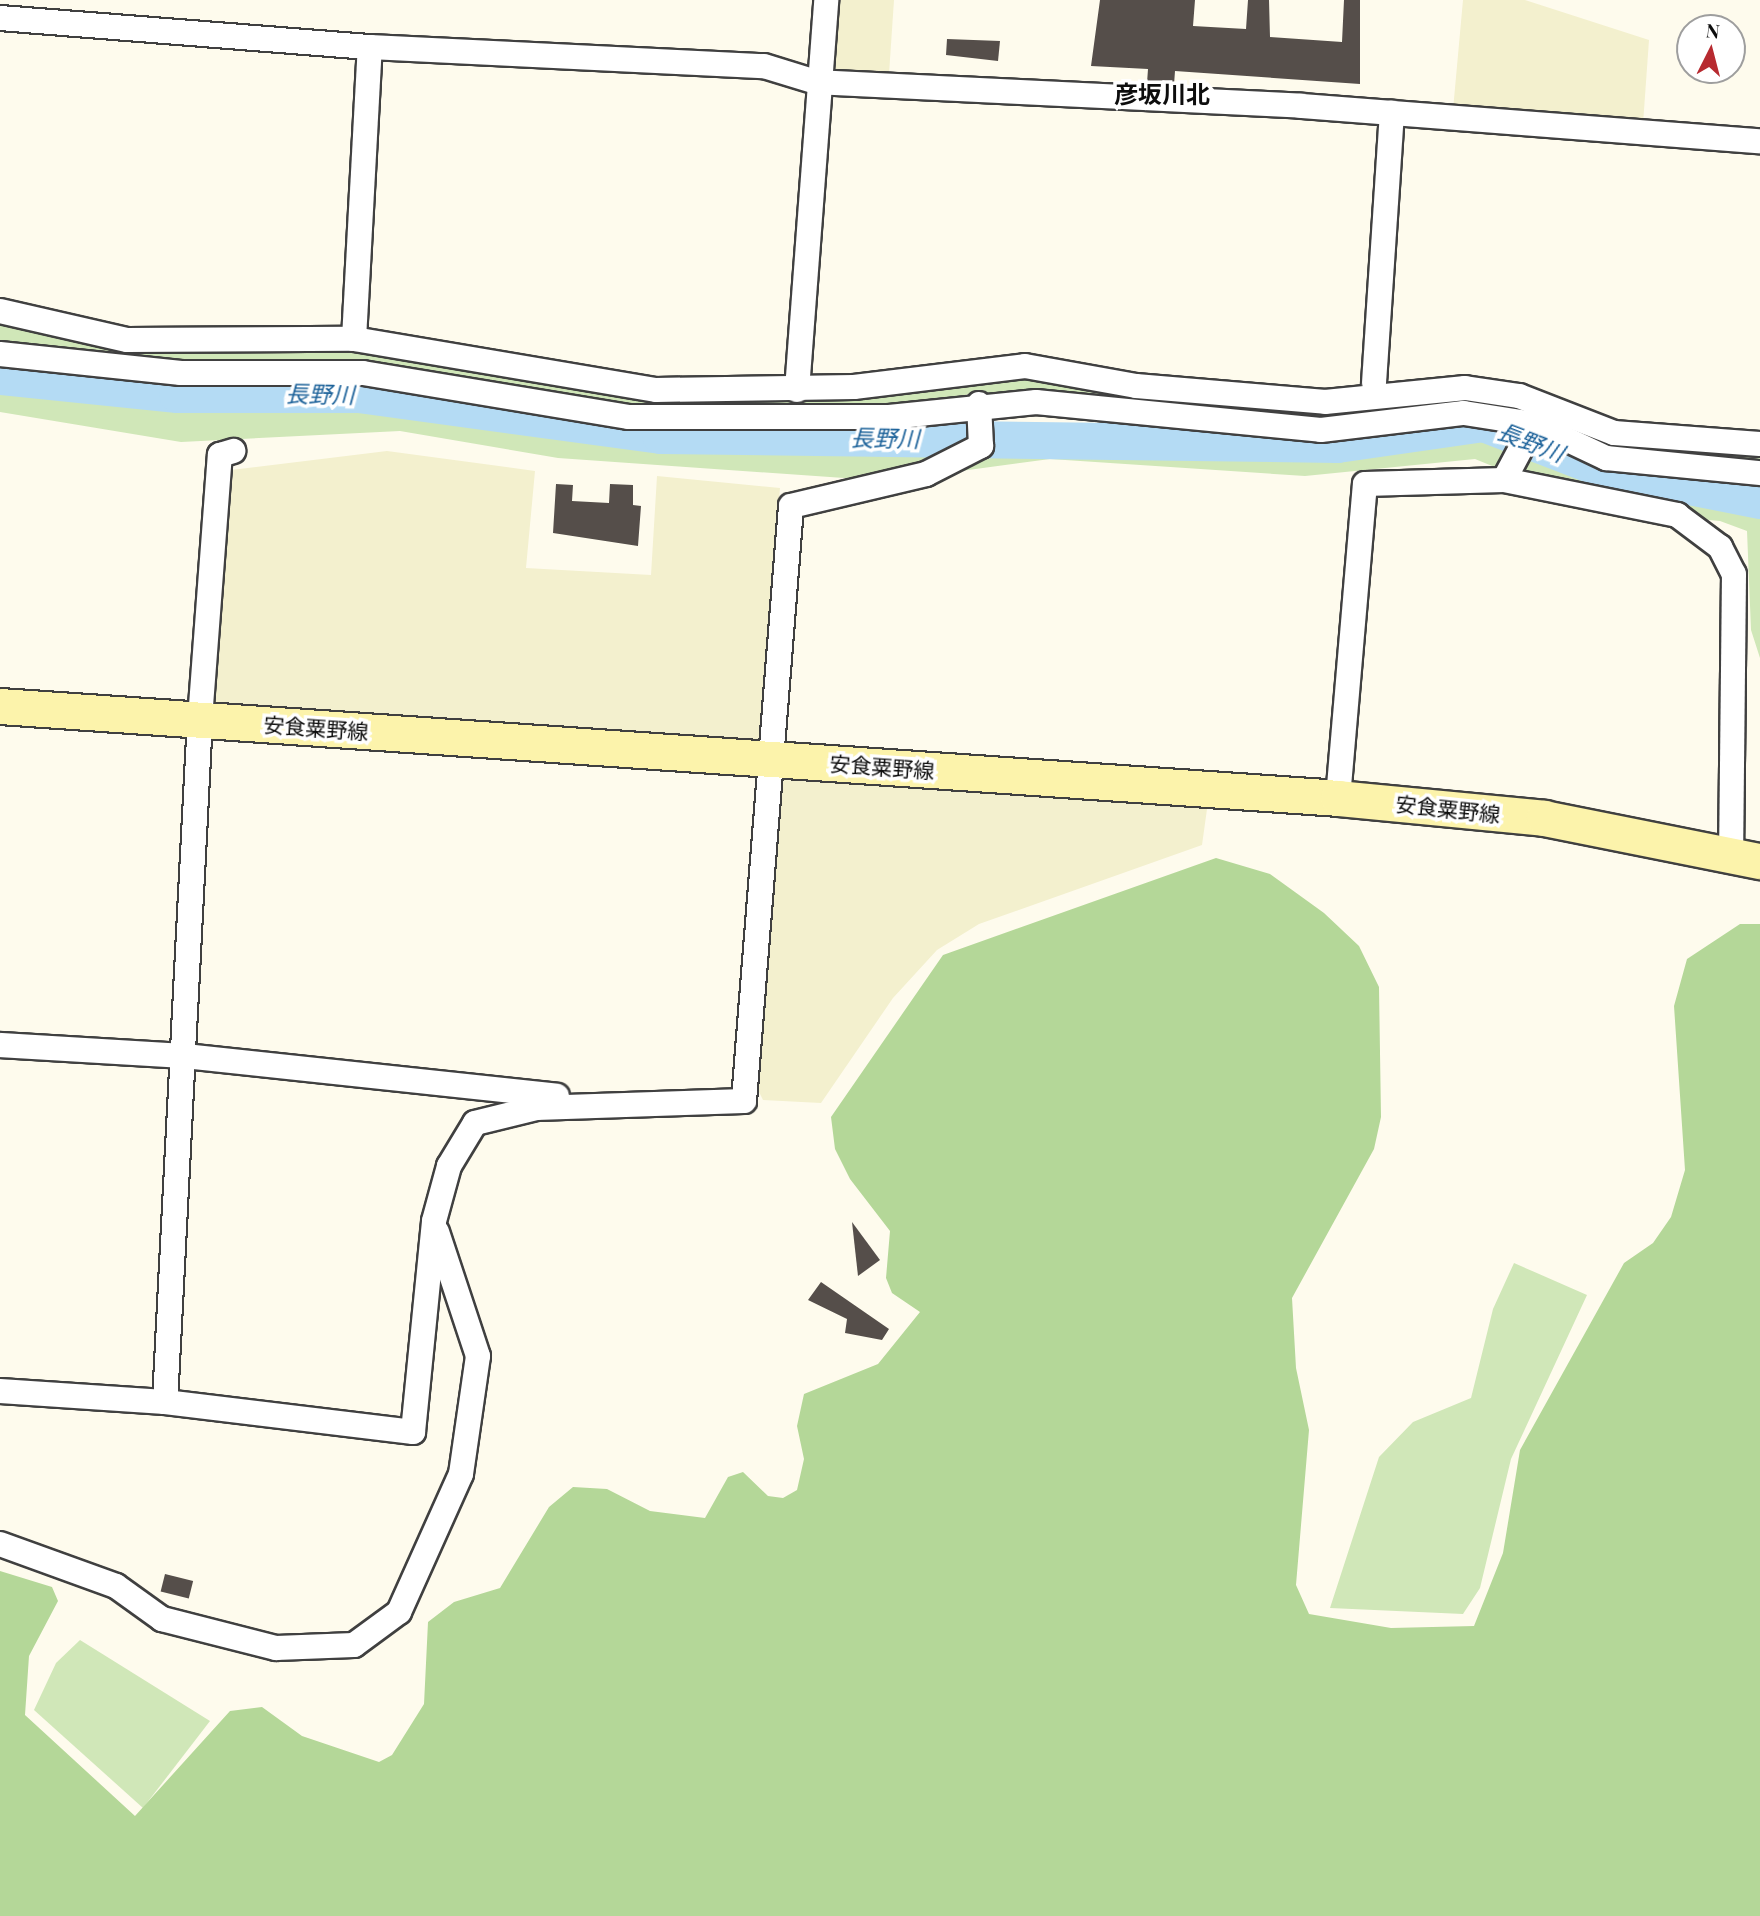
<!DOCTYPE html>
<meta charset="utf-8">
<style>
body{margin:0}
#map{position:relative;width:1760px;height:1916px;overflow:hidden;background:#fefbed;font-family:"Playfair Display","Noto Sans JP",serif}
div>[style]{position:absolute}
.farmland>*{inset:0;background:#f3f0ce}
.green>*{inset:0;background:#d0e7b8}
.forest>*{inset:0;background:#b4d798}
.river>*{height:37px;margin:-18.5px;padding:0 18.5px;transform-origin:18.5px;border-radius:18.5px;background:#b4dbf4}
.building>*{inset:0;background:#554e4a;transform-origin:0 0}
.roads{filter:drop-shadow(2px 0 #404040) drop-shadow(-2px 0 #404040) drop-shadow(0 2px #404040) drop-shadow(0 -2px #404040)}
.minor>*{height:24px;margin:-12px;padding:0 12px;transform-origin:12px;border-radius:12px;background:#fff}
.secondary>*{height:35px;margin:-17.5px;padding:0 17.5px;transform-origin:17.5px;border-radius:17.5px;background:#fcf3ab}
span{translate:-50% -50%;white-space:nowrap;text-align:center;line-height:1.15;-webkit-text-stroke:7px #fff;paint-order:stroke}
.street-label{font-size:21px;color:#0d0d0d}
.water-label{font-size:23px;color:#1b6199;font-style:italic}
.quarter-label{font-size:24px;color:#0d0d0d;font-weight:700}
.north{position:absolute;left:1676px;top:14px;width:70px;height:70px;box-sizing:border-box;background:#fff;border:2px solid #9e9e9e;border-radius:50%;rotate:6deg;font-size:19px;font-weight:700;line-height:28px;text-align:center;color:#0d0d0d}
.north::after{content:'';display:block;margin:auto;width:24px;height:32px;background:#b72a30;clip-path:polygon(50% 0,100% 100%,50% 72%,0 100%)}
</style>
<div id="map">
<div class="farmland">
<div style="clip-path:polygon(831px 0,894px 0,889px 74px,836px 70px,826px 61px)"></div>
<div style="clip-path:polygon(1463px 0,1525px 0,1649px 40px,1643px 124px,1453px 110px)"></div>
<div style="clip-path:polygon(387px 451px,535px 471px,526px 568px,651px 575px,657px 476px,780px 488px,759px 745px,206px 705px,231px 470px)"></div>
<div style="clip-path:polygon(783px 780px,1208px 802px,1202px 845px,979px 924px,937px 950px,893px 998px,821px 1103px,763px 1100px,755px 1084px)"></div>
</div>
<div class="green">
<div style="clip-path:polygon(0 323px,444px 359px,641px 398px,841px 400px,923px 383px,1017px 376px,1255px 407px,1456px 394px,1760px 451px,1760px 466px,1617px 454px,1524px 415px,1321px 424px,968px 394px,921px 408px,632px 410px,0 346px)"></div>
<div style="clip-path:polygon(0 383px,187px 404px,355px 402px,594px 435px,714px 443px,866px 449px,1039px 430px,1330px 449px,1412px 439px,1491px 442px,1681px 493px,1760px 495px,1760px 658px,1751px 630px,1747px 531px,1720px 521px,1601px 510px,1475px 459px,1305px 476px,1050px 459px,887px 481px,558px 458px,400px 431px,181px 442px,0 412px)"></div>
<div style="clip-path:polygon(1514px 1263px,1587px 1295px,1511px 1459px,1480px 1588px,1463px 1614px,1330px 1608px,1379px 1457px,1413px 1422px,1471px 1398px,1493px 1309px)"></div>
<div style="clip-path:polygon(80px 1640px,210px 1721px,143px 1808px,34px 1710px,56px 1663px)"></div>
</div>
<div class="forest">
<div style="clip-path:polygon(1216px 858px,1270px 874px,1324px 913px,1359px 946px,1379px 987px,1381px 1117px,1374px 1149px,1292px 1298px,1296px 1368px,1309px 1430px,1296px 1585px,1309px 1614px,1391px 1628px,1474px 1626px,1503px 1553px,1520px 1450px,1624px 1263px,1653px 1243px,1671px 1217px,1685px 1170px,1674px 1006px,1687px 959px,1740px 924px,1760px 924px,1760px 1916px,0 1916px,0 1571px,52px 1587px,58px 1601px,29px 1656px,25px 1715px,135px 1816px,230px 1711px,262px 1707px,302px 1736px,379px 1762px,392px 1755px,424px 1704px,428px 1622px,454px 1602px,500px 1588px,549px 1507px,573px 1487px,607px 1489px,650px 1511px,705px 1518px,728px 1477px,743px 1472px,768px 1496px,783px 1498px,797px 1490px,804px 1459px,797px 1426px,804px 1394px,878px 1364px,920px 1312px,892px 1293px,886px 1278px,890px 1231px,850px 1179px,835px 1149px,831px 1117px,943px 955px)"></div>
</div>
<div class="river">
<div style="left:0;top:376px;width:178px;rotate:5.8deg"></div>
<div style="left:177px;top:394px;width:181px"></div>
<div style="left:358px;top:394px;width:305px;rotate:7.7deg"></div>
<div style="left:660px;top:435px;width:677px;rotate:0.76deg"></div>
<div style="left:1337px;top:444px;width:148px;rotate:-8.2deg"></div>
<div style="left:1483px;top:423px;width:129px;rotate:21deg"></div>
<div style="left:1603px;top:469px;width:160px;rotate:11.2deg"></div>
</div>
<div class="building">
<div style="clip-path:polygon(1100px 0,1195px 0,1193px 26px,1246px 29px,1248px 0,1269px 0,1270px 37px,1342px 42px,1344px 0,1360px 0,1360px 84px,1175px 71px,1174px 85px,1147px 83px,1148px 69px,1091px 66px)"></div>
<div style="clip-path:polygon(947px 39px,1000px 41px,998px 61px,946px 55px)"></div>
<div style="clip-path:polygon(556px 484px,573px 485px,572px 501px,609px 503px,610px 484px,633px 485px,633px 505px,641px 506px,638px 546px,553px 533px)"></div>
<div style="clip-path:polygon(852px 1222px,880px 1260px,858px 1276px)"></div>
<div style="clip-path:polygon(821px 1282px,889px 1329px,882px 1340px,845px 1333px,847px 1319px,808px 1300px)"></div>
<div style="left:165px;top:1574px;width:29px;height:18px;rotate:14deg"></div>
</div>
<div class="roads">
<div class="minor">
<div style="left:0;top:18px;width:371px;rotate:4.5deg"></div>
<div style="left:370px;top:47px;width:394px;rotate:2.8deg"></div>
<div style="left:764px;top:66px;width:54px;rotate:17.1deg"></div>
<div style="left:816px;top:82px;width:486px;rotate:2.8deg"></div>
<div style="left:1301px;top:106px;width:460px;rotate:4.4deg"></div>
<div style="left:0;top:311px;width:130px;rotate:12.9deg"></div>
<div style="left:127px;top:340px;width:227px;rotate:-0.3deg"></div>
<div style="left:354px;top:339px;width:306px;rotate:9.6deg"></div>
<div style="left:656px;top:390px;width:198px;rotate:-0.9deg"></div>
<div style="left:854px;top:387px;width:172px;rotate:-7deg"></div>
<div style="left:1025px;top:366px;width:113px;rotate:10.2deg"></div>
<div style="left:1136px;top:386px;width:190px;rotate:4.8deg"></div>
<div style="left:1325px;top:402px;width:141px;rotate:-5.7deg"></div>
<div style="left:1465px;top:388px;width:55px;rotate:8.4deg"></div>
<div style="left:1519px;top:396px;width:102px;rotate:21.3deg"></div>
<div style="left:1614px;top:433px;width:146px;rotate:4.3deg"></div>
<div style="left:354px;top:339px;width:292px;rotate:-86.9deg"></div>
<div style="left:0;top:354px;width:182px;rotate:6deg"></div>
<div style="left:181px;top:373px;width:182px"></div>
<div style="left:363px;top:373px;width:270px;rotate:9.4deg"></div>
<div style="left:629px;top:417px;width:260px"></div>
<div style="left:889px;top:417px;width:148px;rotate:-5.8deg"></div>
<div style="left:1036px;top:402px;width:286px;rotate:5.6deg"></div>
<div style="left:1321px;top:430px;width:144px;rotate:-6.8deg"></div>
<div style="left:1464px;top:413px;width:71px;rotate:8.9deg"></div>
<div style="left:1534px;top:424px;width:80px;rotate:25.3deg"></div>
<div style="left:1606px;top:458px;width:155px;rotate:5.6deg"></div>
<div style="left:1374px;top:383px;width:271px;rotate:-86.2deg"></div>
<div style="left:797px;top:390px;width:391px;rotate:-85.7deg"></div>
<div style="left:1504px;top:480px;width:64px;rotate:-61.8deg"></div>
<div style="left:1338px;top:798px;width:315px;rotate:-85.1deg"></div>
<div style="left:1365px;top:484px;width:139px;rotate:-1.6deg"></div>
<div style="left:1504px;top:480px;width:177px;rotate:11.4deg"></div>
<div style="left:1677px;top:515px;width:54px;rotate:36.7deg"></div>
<div style="left:1720px;top:547px;width:30px;rotate:63deg"></div>
<div style="left:1734px;top:574px;width:280px;rotate:90.6deg"></div>
<div style="left:0;top:1045px;width:185px;rotate:3.4deg"></div>
<div style="left:185px;top:1056px;width:374px;rotate:6.1deg"></div>
<div style="left:0;top:1391px;width:165px;rotate:3.8deg"></div>
<div style="left:165px;top:1402px;width:250px;rotate:6.9deg"></div>
<div style="left:413px;top:1432px;width:212px;rotate:-84.3deg"></div>
<div style="left:434px;top:1221px;width:57px;rotate:-74.7deg"></div>
<div style="left:449px;top:1166px;width:50px;rotate:-58.8deg"></div>
<div style="left:475px;top:1123px;width:63px;rotate:-13.8deg"></div>
<div style="left:536px;top:1108px;width:208px;rotate:-1.9deg"></div>
<div style="left:744px;top:1101px;width:597px;rotate:-85.48deg"></div>
<div style="left:791px;top:506px;width:139px;rotate:-13.3deg"></div>
<div style="left:926px;top:474px;width:62px;rotate:-27deg"></div>
<div style="left:981px;top:446px;width:42px;rotate:-92.7deg"></div>
<div style="left:165px;top:1402px;width:684px;rotate:-87.07deg"></div>
<div style="left:200px;top:719px;width:265px;rotate:-85.7deg"></div>
<div style="left:220px;top:455px;width:14px;rotate:-17deg"></div>
<div style="left:0;top:1544px;width:123px;rotate:19.9deg"></div>
<div style="left:116px;top:1586px;width:57px;rotate:35.7deg"></div>
<div style="left:162px;top:1619px;width:118px;rotate:14.3deg"></div>
<div style="left:276px;top:1648px;width:78px;rotate:-2.2deg"></div>
<div style="left:354px;top:1645px;width:56px;rotate:-36.3deg"></div>
<div style="left:399px;top:1612px;width:151px;rotate:-65.8deg"></div>
<div style="left:461px;top:1474px;width:119px;rotate:-81.8deg"></div>
<div style="left:478px;top:1356px;width:131px;rotate:-108.3deg"></div>
</div>
<div class="secondary">
<div style="left:0;top:706px;width:1341px;rotate:3.93deg"></div>
<div style="left:1338px;top:798px;width:207px;rotate:5.5deg"></div>
<div style="left:1544px;top:818px;width:220px;rotate:11.3deg"></div>
</div>
</div>
<div class="street-label">
<span style="left:316px;top:727px;rotate:4deg">安食粟野線</span>
<span style="left:882px;top:766px;rotate:4deg">安食粟野線</span>
<span style="left:1448px;top:808px;rotate:6deg">安食粟野線</span>
</div>
<div class="water-label">
<span style="left:320px;top:394px;rotate:1deg">長野川</span>
<span style="left:885px;top:438px;rotate:1deg">長野川</span>
<span style="left:1531px;top:442px;rotate:21deg">長野川</span>
</div>
<div class="quarter-label">
<span style="left:1162px;top:94px">彦坂川北</span>
</div>
<div class="north">N</div>
</div>
